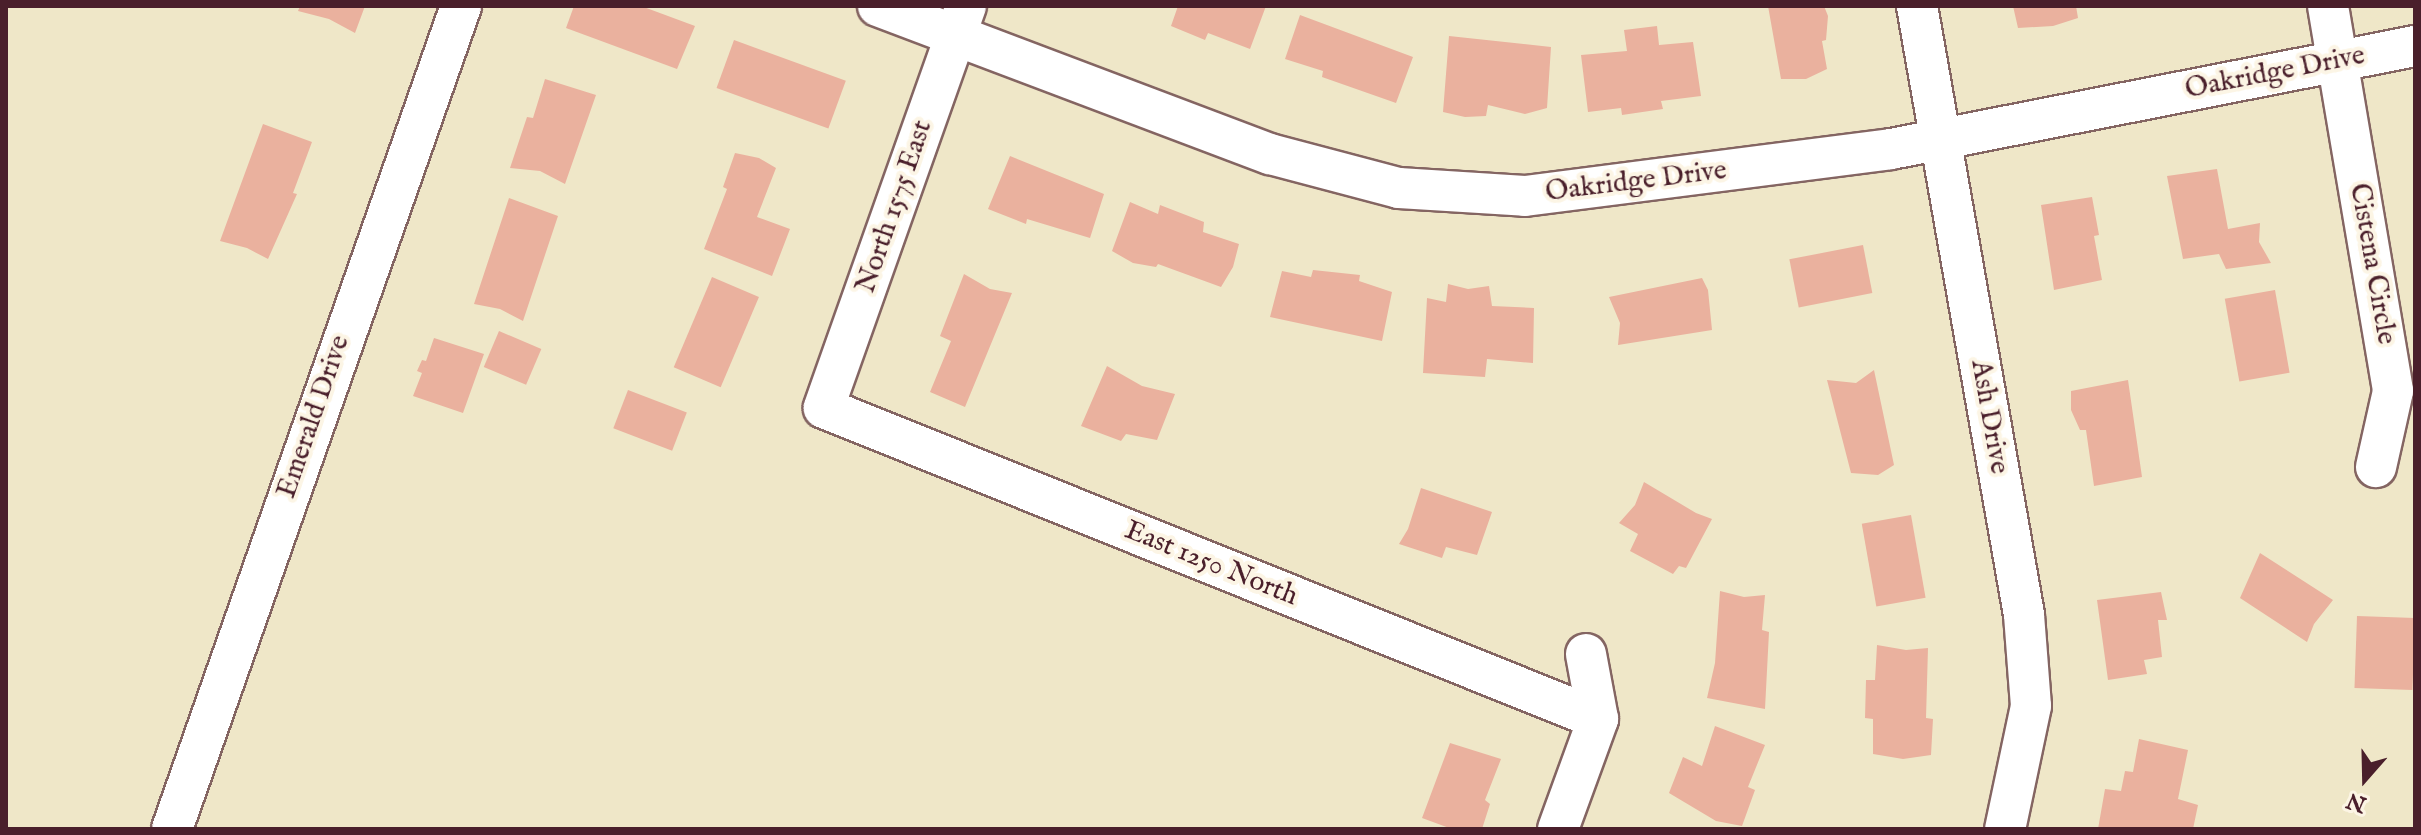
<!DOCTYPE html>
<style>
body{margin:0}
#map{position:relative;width:2421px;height:835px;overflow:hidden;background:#efe7c8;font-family:"IM FELL English",serif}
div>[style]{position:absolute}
.building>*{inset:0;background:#eab19e;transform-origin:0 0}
.roads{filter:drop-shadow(2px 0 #846562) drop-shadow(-2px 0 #846562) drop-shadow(0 2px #846562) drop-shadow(0 -2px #846562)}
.minor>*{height:40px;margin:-20px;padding:0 20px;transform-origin:20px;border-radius:20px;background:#fff}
span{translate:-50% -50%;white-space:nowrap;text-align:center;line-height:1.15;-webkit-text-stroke:8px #fcf5e5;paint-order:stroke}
.street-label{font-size:28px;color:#4a1f2b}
.frame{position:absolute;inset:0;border:8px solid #4a1f2b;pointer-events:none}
.north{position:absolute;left:2325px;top:739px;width:80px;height:80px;-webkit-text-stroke:6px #fcf5e5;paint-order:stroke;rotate:200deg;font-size:22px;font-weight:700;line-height:32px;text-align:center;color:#4a1f2b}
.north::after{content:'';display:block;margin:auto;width:28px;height:36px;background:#4a1f2b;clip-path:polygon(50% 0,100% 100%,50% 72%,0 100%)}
</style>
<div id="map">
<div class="building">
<div style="clip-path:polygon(300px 6px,365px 6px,355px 33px,329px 19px,298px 11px)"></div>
<div style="clip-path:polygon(574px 6px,641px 6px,695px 26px,677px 69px,566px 28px)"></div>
<div style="clip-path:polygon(1178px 6px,1266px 6px,1250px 49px,1208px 33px,1205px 40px,1171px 26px)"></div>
<div style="clip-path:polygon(1768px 6px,1824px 6px,1828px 16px,1826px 40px,1822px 41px,1827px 69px,1806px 79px,1781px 79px)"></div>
<div style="clip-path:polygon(2013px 6px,2076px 6px,2078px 18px,2053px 26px,2018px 28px)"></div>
<div style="clip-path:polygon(1300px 15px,1413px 57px,1396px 103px,1322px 77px,1323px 71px,1285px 59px)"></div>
<div style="clip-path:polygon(1657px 26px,1659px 45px,1693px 42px,1701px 96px,1661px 101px,1663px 109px,1622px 115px,1621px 108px,1588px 112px,1581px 55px,1627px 51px,1624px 30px)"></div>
<div style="clip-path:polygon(1449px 36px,1551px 47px,1547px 108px,1525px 114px,1488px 105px,1486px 116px,1465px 117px,1443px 112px)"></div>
<div style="left:734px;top:40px;width:119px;height:51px;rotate:20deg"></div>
<div style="clip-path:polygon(545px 79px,596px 95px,565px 184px,540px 171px,510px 168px,527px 117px,533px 118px)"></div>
<div style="clip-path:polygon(263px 124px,312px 142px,293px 193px,297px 194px,268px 259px,247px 248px,220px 241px)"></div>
<div style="clip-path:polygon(735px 153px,759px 158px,776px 168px,757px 217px,790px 229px,772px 276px,704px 249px,727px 189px,723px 187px)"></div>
<div style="clip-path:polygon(1010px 156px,1104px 194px,1090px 238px,1027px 219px,1026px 224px,988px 209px)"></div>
<div style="clip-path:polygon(2217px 169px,2228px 229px,2260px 223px,2259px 242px,2271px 263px,2226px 269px,2219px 254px,2183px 259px,2167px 176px)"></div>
<div style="clip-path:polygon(2092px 197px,2099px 235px,2094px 236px,2102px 280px,2054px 290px,2041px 205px)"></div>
<div style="clip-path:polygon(509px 198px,558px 216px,523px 321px,500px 309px,474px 304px)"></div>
<div style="clip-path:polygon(1130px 202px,1158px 214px,1160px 205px,1204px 222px,1203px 232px,1239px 244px,1233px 267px,1221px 287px,1158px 264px,1156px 267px,1133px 263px,1112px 251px)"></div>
<div style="left:1863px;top:245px;width:49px;height:75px;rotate:79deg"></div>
<div style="clip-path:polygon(1313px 270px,1360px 275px,1359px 281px,1392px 292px,1382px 341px,1270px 317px,1282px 271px,1311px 277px)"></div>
<div style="clip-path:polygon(964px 274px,990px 289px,1012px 293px,965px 407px,930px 392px,951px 341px,940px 336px)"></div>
<div style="left:712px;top:277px;width:51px;height:98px;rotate:23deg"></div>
<div style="clip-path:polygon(1702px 278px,1708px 290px,1712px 330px,1618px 345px,1620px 323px,1609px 297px)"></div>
<div style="clip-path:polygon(1448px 284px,1468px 289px,1489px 286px,1492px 306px,1534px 308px,1533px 363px,1487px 359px,1485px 377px,1423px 373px,1427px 298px,1446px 302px)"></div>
<div style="left:2275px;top:290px;width:84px;height:51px;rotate:80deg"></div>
<div style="left:499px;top:331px;width:46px;height:39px;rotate:23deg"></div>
<div style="clip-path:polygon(434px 338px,484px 354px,463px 413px,413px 396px,422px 373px,417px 371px,422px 360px,426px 361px)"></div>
<div style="clip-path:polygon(1107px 366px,1142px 386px,1175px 394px,1157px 440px,1126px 434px,1121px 441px,1081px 426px)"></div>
<div style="clip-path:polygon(1874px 370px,1894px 465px,1878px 475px,1851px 473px,1827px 380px,1856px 383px)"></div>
<div style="clip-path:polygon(2128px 380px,2142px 477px,2094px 486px,2086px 430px,2080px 430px,2071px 410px,2071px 391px)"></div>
<div style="left:628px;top:390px;width:63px;height:41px;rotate:21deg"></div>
<div style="clip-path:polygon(1644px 482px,1696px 513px,1712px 519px,1686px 568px,1679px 566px,1673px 574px,1630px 551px,1638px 534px,1619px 523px,1635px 505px)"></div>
<div style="clip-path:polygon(1421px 488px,1492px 512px,1477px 555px,1446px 547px,1442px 558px,1399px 544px,1408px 529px)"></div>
<div style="left:1911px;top:515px;width:84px;height:50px;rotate:80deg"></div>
<div style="clip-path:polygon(2260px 553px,2333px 600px,2314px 624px,2307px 642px,2240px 598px)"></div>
<div style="clip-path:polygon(1720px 591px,1744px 597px,1765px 595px,1762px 630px,1769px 632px,1765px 709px,1707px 698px,1715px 663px)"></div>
<div style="clip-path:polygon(2161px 592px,2167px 620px,2158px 620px,2162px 657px,2144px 660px,2147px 674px,2108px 680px,2097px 600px)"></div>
<div style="left:2357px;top:616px;width:58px;height:72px;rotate:2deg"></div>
<div style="clip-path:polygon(1877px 645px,1906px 650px,1928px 648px,1926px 718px,1933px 719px,1931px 755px,1903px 759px,1873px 754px,1873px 719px,1865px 718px,1866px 680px,1875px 680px)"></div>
<div style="clip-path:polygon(1715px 726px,1765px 745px,1748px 787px,1755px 790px,1742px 826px,1716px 821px,1669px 793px,1683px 757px,1702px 766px)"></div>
<div style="clip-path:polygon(2139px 739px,2188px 750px,2178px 799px,2198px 805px,2193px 829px,2098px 829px,2105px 789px,2121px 791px,2125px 771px,2133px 772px)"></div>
<div style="clip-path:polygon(1450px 743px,1501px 759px,1485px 800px,1490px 804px,1482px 829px,1452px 829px,1422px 818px)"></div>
</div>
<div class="roads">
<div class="minor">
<div style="left:878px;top:6px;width:419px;rotate:20.7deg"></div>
<div style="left:1270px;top:154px;width:133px;rotate:14.8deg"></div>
<div style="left:1399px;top:188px;width:126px;rotate:3.6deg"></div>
<div style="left:1525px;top:196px;width:369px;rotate:-7.3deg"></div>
<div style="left:1891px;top:149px;width:534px;rotate:-11.12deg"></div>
<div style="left:966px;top:6px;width:426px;rotate:109.5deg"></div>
<div style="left:824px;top:408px;width:834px;rotate:21.89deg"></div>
<div style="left:1917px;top:6px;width:618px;rotate:80.03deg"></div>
<div style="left:2024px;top:615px;width:91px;rotate:85.6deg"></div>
<div style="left:2031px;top:706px;width:126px;rotate:101.9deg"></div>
<div style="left:2328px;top:6px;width:390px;rotate:80.4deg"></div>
<div style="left:2393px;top:391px;width:78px;rotate:102.6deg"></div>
<div style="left:172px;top:829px;width:872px;rotate:-70.65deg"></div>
<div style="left:1558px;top:829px;width:117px;rotate:-70deg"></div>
<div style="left:1598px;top:719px;width:66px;rotate:-100.5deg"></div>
</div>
</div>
<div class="street-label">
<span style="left:2275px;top:73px;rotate:-11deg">Oakridge Drive</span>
<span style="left:1636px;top:182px;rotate:-7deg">Oakridge Drive</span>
<span style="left:895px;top:207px;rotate:-71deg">North 1575 East</span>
<span style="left:2372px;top:264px;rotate:80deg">Cistena Circle</span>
<span style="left:314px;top:417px;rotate:-71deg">Emerald Drive</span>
<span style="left:1989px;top:417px;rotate:80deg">Ash Drive</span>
<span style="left:1211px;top:564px;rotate:22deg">East 1250 North</span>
</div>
<div class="frame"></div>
<div class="north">N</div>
</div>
